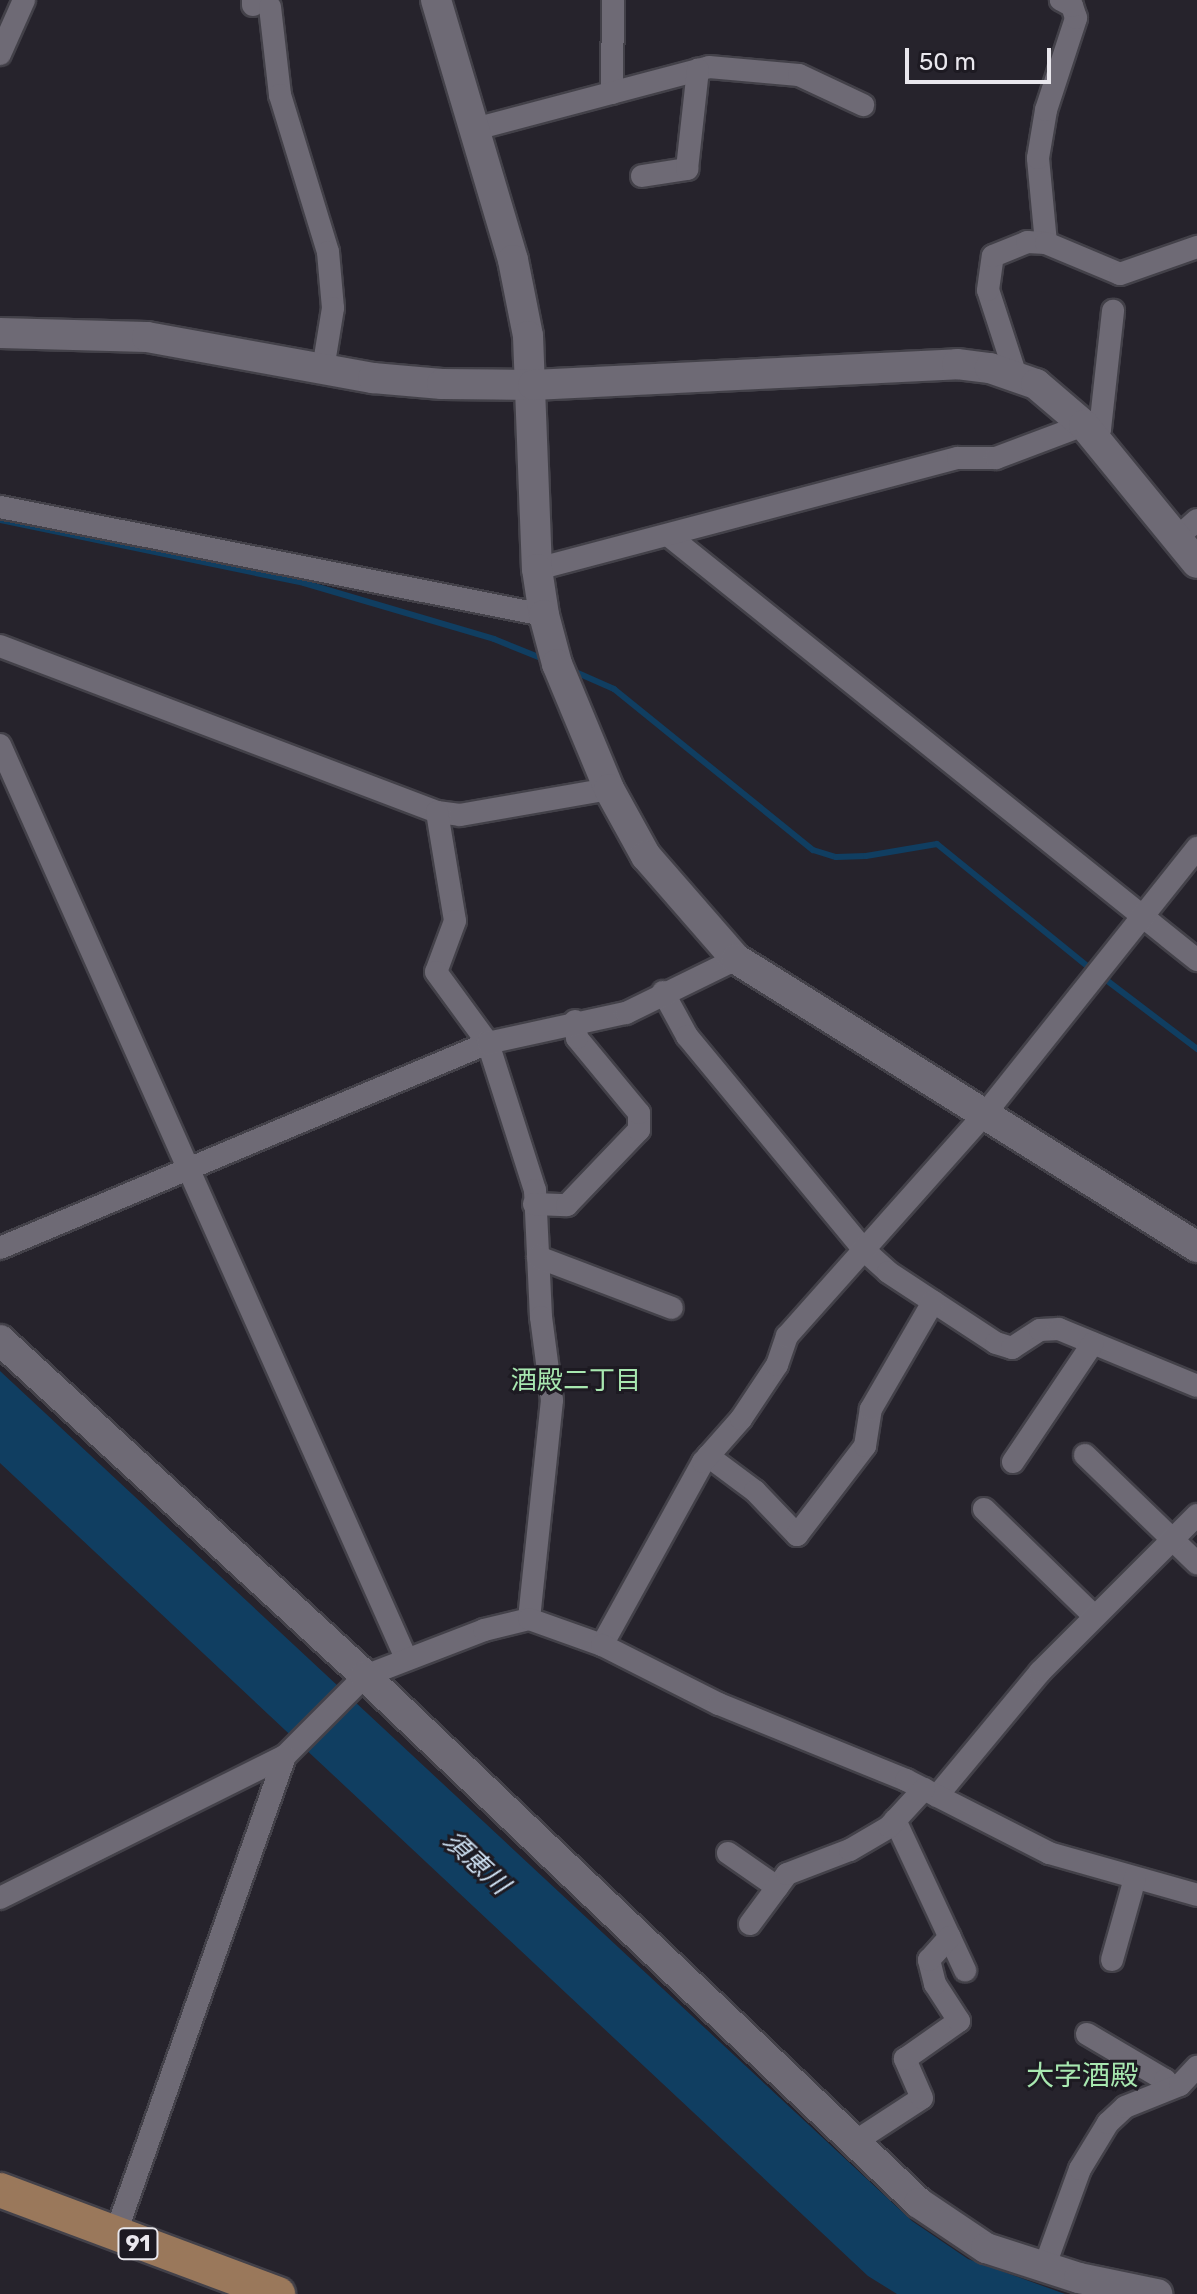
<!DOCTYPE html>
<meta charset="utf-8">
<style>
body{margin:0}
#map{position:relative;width:1197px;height:2294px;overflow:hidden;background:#26232c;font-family:Rubik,"Noto Sans JP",sans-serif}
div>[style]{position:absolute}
.water>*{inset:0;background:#103e61}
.stream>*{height:6px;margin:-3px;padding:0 3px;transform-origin:3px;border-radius:3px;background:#103e61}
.roads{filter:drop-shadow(2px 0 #434149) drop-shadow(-2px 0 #434149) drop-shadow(0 2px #434149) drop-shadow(0 -2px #434149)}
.street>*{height:22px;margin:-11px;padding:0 11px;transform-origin:11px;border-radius:11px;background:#6e6a75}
.secondary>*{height:30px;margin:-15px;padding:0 15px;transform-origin:15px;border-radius:15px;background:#6e6a75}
.primary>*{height:34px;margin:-17px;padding:0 17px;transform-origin:17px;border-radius:17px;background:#9a785b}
span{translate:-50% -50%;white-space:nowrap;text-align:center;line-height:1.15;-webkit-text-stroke:6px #1d1a22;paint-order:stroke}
.shield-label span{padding:2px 6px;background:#1d1a22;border:2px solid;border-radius:6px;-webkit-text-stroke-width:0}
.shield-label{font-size:22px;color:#e9e7ed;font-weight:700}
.neighbourhood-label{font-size:26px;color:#a8e8b0}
.water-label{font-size:26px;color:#cfe2f4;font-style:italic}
.quarter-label{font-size:28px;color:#a8e8b0}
.scale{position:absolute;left:905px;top:48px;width:146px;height:36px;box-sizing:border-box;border:4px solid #e9e7ed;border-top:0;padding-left:10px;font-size:24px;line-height:28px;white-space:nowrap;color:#e9e7ed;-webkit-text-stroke:6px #1d1a22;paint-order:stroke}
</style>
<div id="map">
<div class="water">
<div style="clip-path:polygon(0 1371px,912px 2221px,968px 2259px,1065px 2294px,897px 2294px,868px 2276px,0 1463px)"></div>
</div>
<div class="stream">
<div style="left:0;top:520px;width:310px;rotate:11.7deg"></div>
<div style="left:304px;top:583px;width:198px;rotate:16.4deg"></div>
<div style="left:494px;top:639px;width:56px;rotate:22deg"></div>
<div style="left:571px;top:670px;width:47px;rotate:23.8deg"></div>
<div style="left:614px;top:689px;width:256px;rotate:39deg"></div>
<div style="left:813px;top:850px;width:24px;rotate:17deg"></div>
<div style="left:836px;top:857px;width:30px;rotate:-2deg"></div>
<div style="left:866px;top:856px;width:72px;rotate:-9.6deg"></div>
<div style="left:937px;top:844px;width:200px;rotate:39.1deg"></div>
<div style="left:1101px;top:976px;width:121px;rotate:37.2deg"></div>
</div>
<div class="roads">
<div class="street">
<div style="left:253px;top:0;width:5px;rotate:90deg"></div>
<div style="left:270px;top:7px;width:89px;rotate:83.5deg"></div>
<div style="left:280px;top:95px;width:164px;rotate:73deg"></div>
<div style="left:328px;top:252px;width:56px;rotate:84.9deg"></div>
<div style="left:333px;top:308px;width:62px;rotate:99.3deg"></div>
<div style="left:0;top:54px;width:59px;rotate:-66deg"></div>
<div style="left:612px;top:93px;width:93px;rotate:-89.4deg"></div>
<div style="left:475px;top:129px;width:242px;rotate:-14.8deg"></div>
<div style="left:709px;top:67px;width:90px;rotate:5.1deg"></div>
<div style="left:799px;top:75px;width:71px;rotate:25.1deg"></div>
<div style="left:642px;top:176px;width:46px;rotate:-8.8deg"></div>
<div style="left:687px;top:169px;width:100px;rotate:-83.7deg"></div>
<div style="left:1046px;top:243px;width:85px;rotate:-95.4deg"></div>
<div style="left:1038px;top:158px;width:49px;rotate:-80.5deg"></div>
<div style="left:1046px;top:110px;width:97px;rotate:-71.9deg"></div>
<div style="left:1076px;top:18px;width:13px;rotate:-108deg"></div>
<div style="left:1072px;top:6px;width:13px;rotate:-151deg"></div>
<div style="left:1015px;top:373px;width:87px;rotate:-108deg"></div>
<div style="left:988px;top:290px;width:34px;rotate:-82deg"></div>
<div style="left:993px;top:256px;width:37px;rotate:-22deg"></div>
<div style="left:1027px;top:242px;width:19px;rotate:3deg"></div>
<div style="left:1046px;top:243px;width:80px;rotate:22.7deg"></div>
<div style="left:1120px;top:274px;width:82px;rotate:-19.3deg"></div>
<div style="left:1094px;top:437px;width:10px;rotate:-53deg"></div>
<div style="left:1100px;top:429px;width:119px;rotate:-83.7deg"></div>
<div style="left:0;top:507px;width:555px;rotate:11.23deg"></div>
<div style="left:668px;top:535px;width:679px;rotate:38.78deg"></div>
<div style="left:1177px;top:538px;width:27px;rotate:-42deg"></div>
<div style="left:537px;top:569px;width:435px;rotate:-14.8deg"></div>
<div style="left:958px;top:458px;width:38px"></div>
<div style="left:996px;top:458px;width:94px;rotate:-20.6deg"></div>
<div style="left:0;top:646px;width:467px;rotate:20.8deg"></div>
<div style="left:437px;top:812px;width:23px;rotate:7deg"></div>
<div style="left:460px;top:815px;width:151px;rotate:-9.9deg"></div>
<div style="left:0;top:745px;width:999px;rotate:66.03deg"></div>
<div style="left:437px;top:812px;width:110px;rotate:80.6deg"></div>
<div style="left:455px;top:921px;width:54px;rotate:110.4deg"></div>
<div style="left:436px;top:972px;width:88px;rotate:53.8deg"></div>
<div style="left:488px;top:1043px;width:154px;rotate:72.3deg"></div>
<div style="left:535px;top:1190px;width:127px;rotate:87.3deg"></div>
<div style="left:541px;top:1317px;width:84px;rotate:82.5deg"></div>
<div style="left:552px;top:1400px;width:220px;rotate:96deg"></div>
<div style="left:663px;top:992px;width:50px;rotate:61.4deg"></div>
<div style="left:687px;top:1036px;width:279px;rotate:50.4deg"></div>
<div style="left:865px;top:1251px;width:31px;rotate:42deg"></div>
<div style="left:888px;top:1272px;width:129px;rotate:33.3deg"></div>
<div style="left:996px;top:1343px;width:17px;rotate:17deg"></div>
<div style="left:1012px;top:1348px;width:33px;rotate:-33deg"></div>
<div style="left:1040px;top:1330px;width:19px;rotate:-3deg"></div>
<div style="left:1059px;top:1329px;width:149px;rotate:22.4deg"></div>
<div style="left:534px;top:1204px;width:33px;rotate:2deg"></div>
<div style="left:567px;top:1205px;width:104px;rotate:-46.2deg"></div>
<div style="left:639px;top:1130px;width:17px;rotate:-90deg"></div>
<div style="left:639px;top:1113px;width:97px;rotate:-129.6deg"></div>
<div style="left:577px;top:1038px;width:17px;rotate:-97deg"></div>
<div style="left:0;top:1248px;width:529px;rotate:-22.79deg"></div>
<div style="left:488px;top:1043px;width:141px;rotate:-12.3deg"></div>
<div style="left:626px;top:1013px;width:123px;rotate:-26.1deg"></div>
<div style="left:538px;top:1257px;width:143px;rotate:20.8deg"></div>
<div style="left:1085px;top:1455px;width:156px;rotate:44deg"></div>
<div style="left:708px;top:1456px;width:59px;rotate:36.7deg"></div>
<div style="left:755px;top:1491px;width:61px;rotate:46.3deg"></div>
<div style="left:797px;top:1535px;width:112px;rotate:-52.6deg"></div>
<div style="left:865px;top:1446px;width:37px;rotate:-81deg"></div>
<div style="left:871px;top:1409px;width:124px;rotate:-59.9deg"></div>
<div style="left:1013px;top:1462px;width:143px;rotate:-56.1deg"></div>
<div style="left:984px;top:1509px;width:153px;rotate:44.2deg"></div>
<div style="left:602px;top:1645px;width:209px;rotate:-61.1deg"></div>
<div style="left:703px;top:1462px;width:57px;rotate:-48.5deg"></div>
<div style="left:741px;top:1419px;width:65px;rotate:-56.3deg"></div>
<div style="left:777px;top:1365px;width:31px;rotate:-71deg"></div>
<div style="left:787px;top:1336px;width:296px;rotate:-48.3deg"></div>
<div style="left:984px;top:1115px;width:342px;rotate:-51.4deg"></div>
<div style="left:937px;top:1796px;width:161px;rotate:-50.3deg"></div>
<div style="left:1040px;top:1672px;width:222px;rotate:-45deg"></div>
<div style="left:895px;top:1820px;width:166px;rotate:65deg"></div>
<div style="left:728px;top:1853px;width:60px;rotate:34.8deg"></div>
<div style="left:0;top:1898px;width:318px;rotate:-26.5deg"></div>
<div style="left:285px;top:1756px;width:113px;rotate:-45deg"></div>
<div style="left:365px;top:1676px;width:128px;rotate:-21.1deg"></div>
<div style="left:484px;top:1630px;width:46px;rotate:-13.7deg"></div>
<div style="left:529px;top:1619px;width:77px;rotate:19.6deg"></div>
<div style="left:602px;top:1645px;width:131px;rotate:26.8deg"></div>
<div style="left:719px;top:1704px;width:202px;rotate:22.1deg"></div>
<div style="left:906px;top:1780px;width:161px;rotate:27deg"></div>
<div style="left:1049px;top:1853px;width:154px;rotate:15.8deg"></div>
<div style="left:750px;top:1924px;width:62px;rotate:-53.5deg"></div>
<div style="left:787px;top:1874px;width:67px;rotate:-20.9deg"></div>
<div style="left:850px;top:1850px;width:45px;rotate:-30.5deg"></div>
<div style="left:889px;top:1827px;width:52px;rotate:-47.4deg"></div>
<div style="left:1112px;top:1960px;width:85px;rotate:-74.3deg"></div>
<div style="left:1087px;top:2034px;width:91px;rotate:30.5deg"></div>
<div style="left:1165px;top:2080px;width:10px;rotate:53deg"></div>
<div style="left:853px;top:2143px;width:82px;rotate:-33.1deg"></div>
<div style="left:922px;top:2098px;width:43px;rotate:-113.6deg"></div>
<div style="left:905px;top:2059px;width:66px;rotate:-35.1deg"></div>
<div style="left:959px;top:2021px;width:44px;rotate:-123deg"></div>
<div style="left:935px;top:1984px;width:25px;rotate:-104deg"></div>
<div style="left:929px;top:1960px;width:31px;rotate:-48deg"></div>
<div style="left:115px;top:2235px;width:508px;rotate:-70.46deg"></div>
<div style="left:1044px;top:2268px;width:105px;rotate:-70deg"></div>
<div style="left:1080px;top:2169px;width:54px;rotate:-58.7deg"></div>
<div style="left:1108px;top:2123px;width:23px;rotate:-43deg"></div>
<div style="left:1125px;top:2107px;width:59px;rotate:-21.8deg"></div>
<div style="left:1180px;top:2085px;width:25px;rotate:-47deg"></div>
</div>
<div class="secondary">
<div style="left:436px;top:0;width:271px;rotate:73.5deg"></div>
<div style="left:513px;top:260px;width:77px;rotate:78.8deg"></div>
<div style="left:528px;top:336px;width:233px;rotate:87.8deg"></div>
<div style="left:537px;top:569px;width:47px;rotate:81.3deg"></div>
<div style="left:544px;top:615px;width:51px;rotate:75.1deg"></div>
<div style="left:557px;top:664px;width:135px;rotate:67.4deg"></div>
<div style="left:609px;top:789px;width:77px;rotate:61.1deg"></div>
<div style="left:646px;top:856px;width:137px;rotate:48.9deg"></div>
<div style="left:736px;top:959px;width:544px;rotate:31.99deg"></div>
<div style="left:0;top:333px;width:147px;rotate:1.6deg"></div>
<div style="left:147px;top:337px;width:230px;rotate:10.3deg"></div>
<div style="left:373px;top:378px;width:69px;rotate:5deg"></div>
<div style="left:442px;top:384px;width:91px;rotate:0.6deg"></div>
<div style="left:533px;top:385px;width:425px;rotate:-2.8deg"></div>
<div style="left:957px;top:364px;width:33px;rotate:7deg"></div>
<div style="left:990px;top:368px;width:49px;rotate:19.2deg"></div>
<div style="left:1036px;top:384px;width:63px;rotate:40.5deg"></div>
<div style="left:1084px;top:425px;width:178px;rotate:50.7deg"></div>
<div style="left:0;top:1340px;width:496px;rotate:42.6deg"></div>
<div style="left:365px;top:1676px;width:765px;rotate:43.57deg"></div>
<div style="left:919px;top:2203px;width:81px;rotate:33.9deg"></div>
<div style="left:986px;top:2248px;width:98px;rotate:17.9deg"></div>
<div style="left:1079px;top:2278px;width:80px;rotate:11.6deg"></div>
</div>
<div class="primary">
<div style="left:0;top:2190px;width:297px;rotate:20.5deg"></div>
</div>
</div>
<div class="shield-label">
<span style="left:138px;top:2244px">91</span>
</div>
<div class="neighbourhood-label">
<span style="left:576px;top:1381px">酒殿二丁目</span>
</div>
<div class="water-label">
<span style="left:476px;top:1863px;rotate:43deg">須恵川</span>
</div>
<div class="quarter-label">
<span style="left:1082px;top:2076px">大字酒殿</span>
</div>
<div class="scale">50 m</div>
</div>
